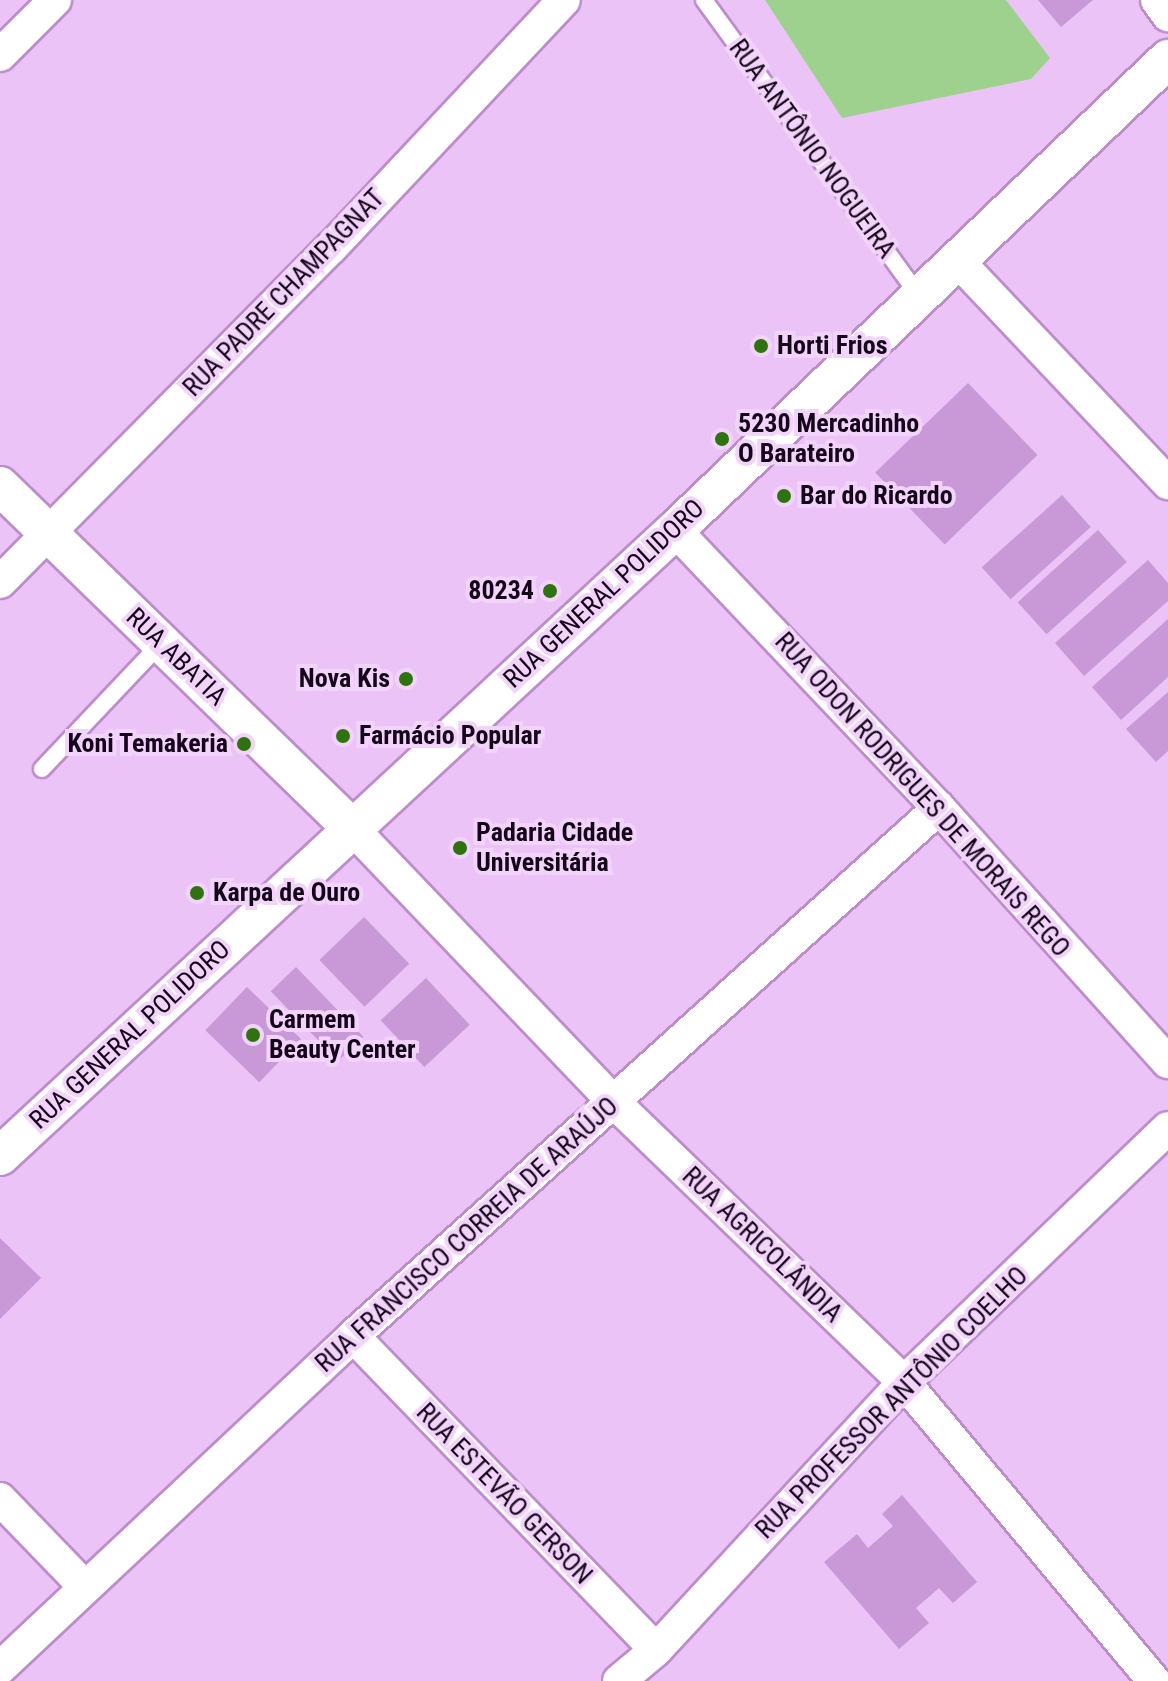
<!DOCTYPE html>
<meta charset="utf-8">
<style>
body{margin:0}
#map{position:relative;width:1168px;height:1681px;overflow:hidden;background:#ebc3f7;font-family:"Roboto Condensed",sans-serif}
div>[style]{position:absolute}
.green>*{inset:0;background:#9ed18e}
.building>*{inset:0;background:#c898d7;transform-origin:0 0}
.roads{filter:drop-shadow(2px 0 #bd8dcb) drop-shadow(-2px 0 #bd8dcb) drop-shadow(0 2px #bd8dcb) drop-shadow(0 -2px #bd8dcb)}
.service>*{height:16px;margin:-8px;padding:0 8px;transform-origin:8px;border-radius:8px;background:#fff}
.minor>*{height:32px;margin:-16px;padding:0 16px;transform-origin:16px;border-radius:16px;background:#fff}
.tertiary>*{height:38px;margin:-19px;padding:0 19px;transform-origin:19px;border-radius:19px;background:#fff}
.dots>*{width:22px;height:22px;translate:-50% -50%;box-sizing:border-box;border:4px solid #f2d4fb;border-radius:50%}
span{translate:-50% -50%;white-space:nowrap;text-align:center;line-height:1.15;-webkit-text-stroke:8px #f2d4fb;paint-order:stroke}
.street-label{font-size:26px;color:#15051a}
.poi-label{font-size:26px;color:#15051a;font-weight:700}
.left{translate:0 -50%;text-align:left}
.right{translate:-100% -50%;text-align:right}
</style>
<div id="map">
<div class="green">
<div style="clip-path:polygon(765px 0,1006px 0,1050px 58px,1031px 79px,842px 118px)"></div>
</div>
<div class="building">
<div style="clip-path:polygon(1038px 0,1093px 0,1061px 27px)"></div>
<div style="left:968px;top:383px;width:100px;height:129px;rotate:46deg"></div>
<div style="left:1062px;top:495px;width:43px;height:108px;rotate:48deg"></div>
<div style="left:1098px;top:530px;width:43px;height:108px;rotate:48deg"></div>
<div style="clip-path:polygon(1148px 560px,1168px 583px,1168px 601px,1084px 676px,1055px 643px)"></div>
<div style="clip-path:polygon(1168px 619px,1168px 677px,1121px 720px,1092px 687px)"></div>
<div style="clip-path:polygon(1168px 692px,1168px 751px,1156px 762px,1126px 729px)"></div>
<div style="left:364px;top:917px;width:65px;height:62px;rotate:46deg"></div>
<div style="left:296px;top:967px;width:97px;height:35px;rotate:46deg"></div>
<div style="left:426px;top:978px;width:64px;height:62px;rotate:47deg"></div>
<div style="left:247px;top:987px;width:75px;height:60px;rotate:44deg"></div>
<div style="clip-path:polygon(0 1238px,41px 1278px,0 1319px)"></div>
<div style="clip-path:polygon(902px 1495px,977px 1582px,953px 1603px,939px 1588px,916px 1608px,929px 1623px,899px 1649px,824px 1562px,857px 1534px,868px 1548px,893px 1526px,882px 1514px)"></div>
</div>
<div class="roads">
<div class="service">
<div style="left:704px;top:0;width:366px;rotate:54deg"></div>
<div style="left:42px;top:769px;width:173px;rotate:-46.6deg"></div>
</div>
<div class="minor">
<div style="left:1157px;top:0;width:19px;rotate:54deg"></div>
<div style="left:0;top:55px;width:78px;rotate:-45deg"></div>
<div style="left:958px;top:261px;width:306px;rotate:46.6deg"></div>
<div style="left:675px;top:530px;width:383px;rotate:46.5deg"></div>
<div style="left:939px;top:808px;width:342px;rotate:48deg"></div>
<div style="left:0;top:582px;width:470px;rotate:-45.3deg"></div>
<div style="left:331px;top:248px;width:340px;rotate:-46.8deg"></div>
<div style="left:351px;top:827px;width:382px;rotate:46.3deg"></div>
<div style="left:615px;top:1103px;width:402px;rotate:44deg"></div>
<div style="left:904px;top:1382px;width:390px;rotate:50.1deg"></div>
<div style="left:353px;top:1336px;width:436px;rotate:46deg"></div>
<div style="left:0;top:1499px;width:122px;rotate:46deg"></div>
<div style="left:0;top:1668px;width:485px;rotate:-43.2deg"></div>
<div style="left:353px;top:1336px;width:789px;rotate:-42.02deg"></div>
<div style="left:619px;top:1681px;width:48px;rotate:-40deg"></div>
<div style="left:656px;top:1650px;width:365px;rotate:-47.2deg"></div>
<div style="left:904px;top:1382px;width:366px;rotate:-43.9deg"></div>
</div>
<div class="tertiary">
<div style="left:0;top:486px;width:489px;rotate:44.2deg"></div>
<div style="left:0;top:1156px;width:921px;rotate:-42.84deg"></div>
<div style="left:675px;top:530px;width:682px;rotate:-43.69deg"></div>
</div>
</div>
<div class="dots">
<div style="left:761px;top:346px;background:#2f7210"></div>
<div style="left:722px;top:439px;background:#2f7210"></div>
<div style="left:784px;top:496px;background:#2f7210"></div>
<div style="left:550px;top:591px;background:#2f7210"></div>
<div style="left:406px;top:679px;background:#2f7210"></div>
<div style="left:343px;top:736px;background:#2f7210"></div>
<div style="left:244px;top:744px;background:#2f7210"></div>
<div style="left:460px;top:848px;background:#2f7210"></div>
<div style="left:197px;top:893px;background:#2f7210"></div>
<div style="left:253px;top:1035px;background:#2f7210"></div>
</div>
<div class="street-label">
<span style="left:812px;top:149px;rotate:54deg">RUA ANTÔNIO NOGUEIRA</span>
<span style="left:284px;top:293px;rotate:-46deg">RUA PADRE CHAMPAGNAT</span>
<span style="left:604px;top:594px;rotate:-43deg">RUA GENERAL POLIDORO</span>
<span style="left:176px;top:657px;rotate:44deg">RUA ABATIA</span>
<span style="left:922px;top:795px;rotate:48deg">RUA ODON RODRIGUES DE MORAIS REGO</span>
<span style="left:130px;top:1035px;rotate:-43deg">RUA GENERAL POLIDORO</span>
<span style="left:467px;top:1235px;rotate:-42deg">RUA FRANCISCO CORREIA DE ARAÚJO</span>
<span style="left:762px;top:1245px;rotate:44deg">RUA AGRICOLÂNDIA</span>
<span style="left:892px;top:1403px;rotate:-45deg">RUA PROFESSOR ANTÔNIO COELHO</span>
<span style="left:504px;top:1494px;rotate:46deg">RUA ESTEVÃO GERSON</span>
</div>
<div class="poi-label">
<span class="left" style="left:777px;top:346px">Horti Frios</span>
<span class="left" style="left:738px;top:439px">5230 Mercadinho<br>O Barateiro</span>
<span class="left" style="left:800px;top:496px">Bar do Ricardo</span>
<span class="right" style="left:534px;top:591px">80234</span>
<span class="right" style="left:390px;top:679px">Nova Kis</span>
<span class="left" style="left:359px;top:736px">Farmácio Popular</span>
<span class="right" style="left:228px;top:744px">Koni Temakeria</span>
<span class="left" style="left:476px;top:848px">Padaria Cidade<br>Universitária</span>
<span class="left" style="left:213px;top:893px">Karpa de Ouro</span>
<span class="left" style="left:269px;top:1035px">Carmem<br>Beauty Center</span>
</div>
</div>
